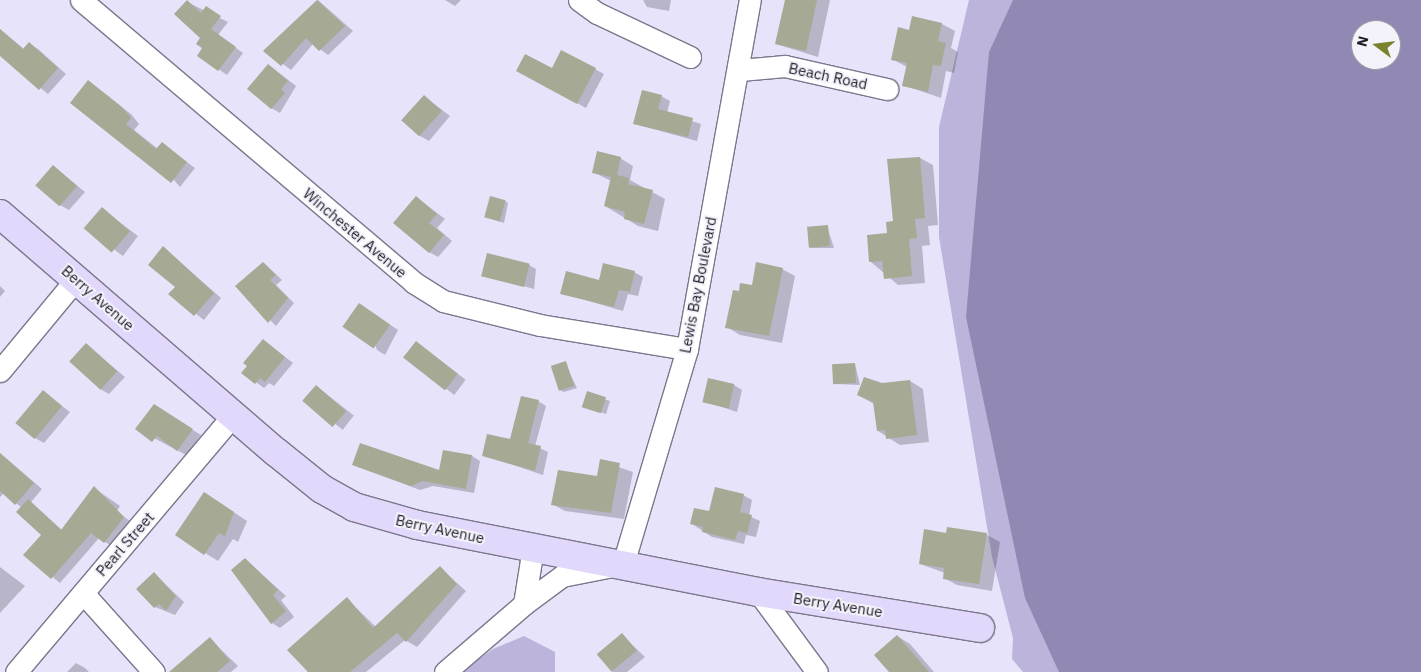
<!DOCTYPE html>
<style>
body{margin:0}
#map{position:relative;width:1421px;height:672px;overflow:hidden;background:#e7e3fa;font-family:"IBM Plex Sans",sans-serif}
div>[style]{position:absolute}
.green>*{inset:0;background:#bdb4dc}
.water>*{inset:0;background:#9288b4}
.shadow>*{inset:0;background:#0003;transform-origin:0 0}
.building>*{inset:0;background:#a6a993;transform-origin:0 0}
.roads{filter:drop-shadow(1px 0 #7b778b) drop-shadow(-1px 0 #7b778b) drop-shadow(0 1px #7b778b) drop-shadow(0 -1px #7b778b)}
.street>*{height:21px;margin:-10.5px;padding:0 10.5px;transform-origin:10.5px;border-radius:10.5px;background:#fff}
.secondary>*{height:28px;margin:-14px;padding:0 14px;transform-origin:14px;border-radius:14px;background:#e2d8fb}
span{translate:-50% -50%;white-space:nowrap;text-align:center;line-height:1.15;-webkit-text-stroke:4px #f4f2fb;paint-order:stroke}
.street-label{font-size:15px;color:#1d1b24}
.north{position:absolute;left:1351px;top:20px;width:50px;height:50px;box-sizing:border-box;background:#f4f2fb;border:1px solid #9e9ca5;border-radius:50%;rotate:285deg;font-size:14px;font-weight:700;line-height:20px;text-align:center;color:#1d1b24}
.north::after{content:'';display:block;margin:auto;width:18px;height:22px;background:#7b822d;clip-path:polygon(50% 0,100% 100%,50% 72%,0 100%)}
</style>
<div id="map">
<div class="green">
<div style="clip-path:polygon(969px 0,1067px 0,1096px 672px,1023px 672px,1012px 659px,1013px 638px,992px 557px,939px 237px,939px 127px)"></div>
<div style="clip-path:polygon(524px 636px,555px 652px,555px 672px,461px 672px,493px 649px)"></div>
</div>
<div class="water">
<div style="clip-path:polygon(evenodd,1013px 0,1421px 0,1421px 672px,1059px 672px,1025px 598px,966px 317px,989px 52px,1013px 0,1361px 30px,1391px 30px,1391px 60px,1361px 60px,1361px 30px)"></div>
</div>
<div class="shadow">
<div style="clip-path:polygon(318px 0,353px 31px,328px 55px,313px 44px,291px 70px,264px 50px)"></div>
<div style="clip-path:polygon(445px 0,461px 0,455px 6px)"></div>
<div style="clip-path:polygon(643px 0,671px 0,669px 11px,647px 7px)"></div>
<div style="clip-path:polygon(786px 0,830px 0,818px 57px,776px 44px)"></div>
<div style="clip-path:polygon(187px 2px,228px 22px,218px 35px,243px 53px,227px 75px,198px 55px,203px 48px,202px 38px)"></div>
<div style="clip-path:polygon(942px 24px,955px 31px,951px 48px,958px 52px,954px 73px,946px 71px,941px 98px,903px 85px,907px 67px,892px 59px,910px 31px)"></div>
<div style="clip-path:polygon(0 29px,24px 49px,29px 44px,38px 49px,66px 74px,48px 94px,0 55px)"></div>
<div style="clip-path:polygon(562px 51px,604px 74px,586px 108px,517px 71px,553px 70px)"></div>
<div style="clip-path:polygon(269px 65px,296px 86px,280px 113px,271px 108px)"></div>
<div style="clip-path:polygon(88px 82px,131px 114px,139px 124px,134px 130px,158px 149px,162px 144px,195px 168px,180px 187px)"></div>
<div style="clip-path:polygon(661px 96px,670px 101px,667px 113px,701px 124px,697px 141px,635px 124px)"></div>
<div style="clip-path:polygon(425px 97px,450px 116px,429px 141px,420px 136px)"></div>
<div style="clip-path:polygon(620px 158px,633px 166px,630px 180px,665px 199px,658px 231px,638px 226px,605px 206px,611px 181px,593px 172px)"></div>
<div style="clip-path:polygon(920px 158px,933px 165px,938px 225px,928px 226px,930px 245px,922px 246px,925px 283px,898px 285px,871px 262px,894px 223px)"></div>
<div style="clip-path:polygon(53px 166px,85px 192px,69px 210px,60px 205px)"></div>
<div style="clip-path:polygon(416px 197px,445px 219px,437px 228px,452px 241px,438px 257px,429px 252px)"></div>
<div style="clip-path:polygon(505px 201px,508px 203px,504px 223px,486px 217px)"></div>
<div style="left:102px;top:209px;width:45px;height:25px;rotate:37deg"></div>
<div style="clip-path:polygon(827px 226px,834px 248px,810px 248px)"></div>
<div style="clip-path:polygon(164px 248px,221px 298px,204px 320px,170px 294px,176px 287px)"></div>
<div style="clip-path:polygon(264px 263px,282px 280px,276px 285px,294px 303px,276px 326px,237px 286px)"></div>
<div style="clip-path:polygon(527px 264px,536px 269px,534px 289px,484px 275px)"></div>
<div style="clip-path:polygon(782px 269px,795px 276px,782px 343px,740px 335px,727px 327px,740px 292px)"></div>
<div style="clip-path:polygon(634px 272px,643px 277px,638px 296px,628px 294px,623px 311px,561px 293px)"></div>
<div style="clip-path:polygon(0 286px,5px 291px,0 297px)"></div>
<div style="clip-path:polygon(360px 304px,398px 330px,385px 355px,377px 350px)"></div>
<div style="clip-path:polygon(263px 340px,293px 363px,274px 386px,269px 383px,264px 388px,243px 373px)"></div>
<div style="left:417px;top:343px;width:61px;height:19px;rotate:37deg"></div>
<div style="clip-path:polygon(86px 345px,125px 377px,109px 394px,100px 389px)"></div>
<div style="clip-path:polygon(565px 363px,577px 388px,564px 392px,560px 390px)"></div>
<div style="clip-path:polygon(855px 364px,860px 385px,835px 384px)"></div>
<div style="clip-path:polygon(910px 381px,923px 389px,929px 442px,900px 445px,878px 431px,874px 404px,858px 395px)"></div>
<div style="clip-path:polygon(734px 385px,742px 390px,737px 412px,704px 401px)"></div>
<div style="left:316px;top:386px;width:48px;height:18px;rotate:38deg"></div>
<div style="clip-path:polygon(43px 392px,70px 412px,44px 443px,35px 438px)"></div>
<div style="clip-path:polygon(588px 393px,610px 401px,606px 414px,588px 408px)"></div>
<div style="clip-path:polygon(538px 401px,546px 406px,535px 446px,548px 452px,543px 475px,483px 455px,511px 441px)"></div>
<div style="clip-path:polygon(154px 406px,201px 435px,186px 455px,137px 429px)"></div>
<div style="clip-path:polygon(0 453px,42px 489px,31px 502px,62px 530px,94px 488px,120px 506px,117px 511px,131px 522px,113px 547px,99px 538px,60px 583px,25px 555px,42px 535px,22px 508px,4px 493px,0 497px)"></div>
<div style="clip-path:polygon(472px 456px,480px 461px,474px 493px,433px 486px,420px 490px,353px 465px,440px 471px)"></div>
<div style="clip-path:polygon(601px 461px,633px 472px,624px 519px,565px 511px,552px 504px,598px 477px)"></div>
<div style="clip-path:polygon(205px 493px,247px 521px,238px 542px,233px 539px,218px 561px,176px 535px)"></div>
<div style="clip-path:polygon(743px 495px,752px 500px,749px 516px,760px 521px,756px 537px,746px 535px,744px 544px,712px 537px,692px 524px)"></div>
<div style="clip-path:polygon(947px 534px,987px 535px,1000px 542px,992px 591px,957px 585px,944px 578px,945px 573px,920px 564px)"></div>
<div style="clip-path:polygon(245px 559px,286px 596px,281px 600px,294px 617px,280px 628px,272px 623px)"></div>
<div style="clip-path:polygon(0 567px,25px 586px,0 613px)"></div>
<div style="clip-path:polygon(440px 568px,466px 591px,417px 647px,405px 640px,366px 672px,307px 672px,347px 599px,376px 627px)"></div>
<div style="clip-path:polygon(154px 574px,184px 602px,175px 615px,155px 607px)"></div>
<div style="clip-path:polygon(622px 635px,645px 657px,627px 672px,613px 672px,599px 655px)"></div>
<div style="clip-path:polygon(897px 636px,910px 644px,934px 672px,890px 672px)"></div>
<div style="clip-path:polygon(210px 639px,238px 666px,231px 672px,187px 672px)"></div>
<div style="clip-path:polygon(76px 663px,85px 668px,89px 672px,67px 672px)"></div>
</div>
<div class="building">
<div style="clip-path:polygon(187px 0,201px 13px,206px 6px,221px 16px,211px 29px,236px 47px,218px 71px,197px 56px,202px 48px,196px 44px,200px 38px,174px 14px)"></div>
<div style="clip-path:polygon(317px 0,345px 26px,319px 51px,306px 38px,281px 66px,263px 51px)"></div>
<div style="clip-path:polygon(785px 0,817px 0,806px 51px,775px 44px)"></div>
<div style="clip-path:polygon(912px 16px,942px 23px,938px 41px,946px 43px,941px 66px,933px 65px,928px 92px,902px 86px,907px 63px,891px 60px,898px 27px,909px 30px)"></div>
<div style="clip-path:polygon(0 29px,23px 49px,29px 42px,58px 68px,39px 90px,0 56px)"></div>
<div style="clip-path:polygon(561px 50px,596px 68px,577px 104px,516px 71px,525px 54px,552px 68px)"></div>
<div style="clip-path:polygon(268px 64px,288px 81px,281px 89px,285px 93px,271px 109px,247px 89px)"></div>
<div style="clip-path:polygon(88px 80px,122px 107px,131px 118px,126px 124px,156px 149px,162px 142px,187px 162px,171px 183px,70px 103px)"></div>
<div style="clip-path:polygon(642px 90px,662px 95px,658px 109px,693px 118px,688px 137px,633px 124px)"></div>
<div style="left:424px;top:95px;width:24px;height:34px;rotate:42deg"></div>
<div style="clip-path:polygon(597px 151px,621px 157px,617px 175px,629px 178px,628px 184px,653px 190px,644px 224px,624px 219px,625px 212px,604px 206px,611px 177px,592px 173px)"></div>
<div style="clip-path:polygon(920px 157px,925px 218px,915px 219px,917px 238px,909px 239px,912px 276px,884px 279px,882px 261px,869px 262px,867px 235px,887px 233px,886px 222px,893px 221px,887px 159px)"></div>
<div style="left:53px;top:165px;width:32px;height:27px;rotate:41deg"></div>
<div style="clip-path:polygon(416px 196px,437px 214px,429px 223px,444px 235px,429px 253px,393px 223px)"></div>
<div style="left:490px;top:196px;width:16px;height:22px;rotate:15deg"></div>
<div style="left:102px;top:207px;width:37px;height:28px;rotate:41deg"></div>
<div style="left:828px;top:225px;width:21px;height:21px;rotate:85deg"></div>
<div style="clip-path:polygon(163px 246px,214px 293px,194px 316px,168px 294px,175px 287px,148px 265px)"></div>
<div style="left:487px;top:253px;width:44px;height:24px;rotate:14deg"></div>
<div style="clip-path:polygon(263px 262px,276px 275px,270px 280px,288px 298px,268px 323px,235px 286px)"></div>
<div style="clip-path:polygon(756px 262px,783px 268px,769px 336px,725px 328px,733px 290px,739px 291px,740px 283px,752px 285px)"></div>
<div style="clip-path:polygon(603px 263px,635px 271px,630px 292px,619px 290px,614px 307px,560px 294px,566px 271px,599px 280px)"></div>
<div style="left:359px;top:303px;width:38px;height:29px;rotate:35deg"></div>
<div style="clip-path:polygon(263px 339px,285px 357px,265px 382px,260px 378px,255px 384px,241px 373px,247px 366px,243px 363px)"></div>
<div style="left:416px;top:341px;width:53px;height:21px;rotate:38deg"></div>
<div style="left:86px;top:343px;width:42px;height:25px;rotate:42deg"></div>
<div style="left:566px;top:361px;width:26px;height:16px;rotate:72deg"></div>
<div style="left:855px;top:363px;width:20px;height:23px;rotate:87deg"></div>
<div style="clip-path:polygon(864px 377px,882px 383px,910px 380px,917px 435px,886px 439px,885px 430px,877px 431px,873px 402px,857px 395px)"></div>
<div style="left:708px;top:378px;width:27px;height:25px;rotate:13deg"></div>
<div style="left:316px;top:385px;width:40px;height:21px;rotate:41deg"></div>
<div style="left:43px;top:390px;width:25px;height:43px;rotate:40deg"></div>
<div style="left:587px;top:391px;width:20px;height:17px;rotate:18deg"></div>
<div style="clip-path:polygon(521px 396px,539px 400px,528px 443px,541px 446px,535px 471px,482px 456px,487px 434px,510px 439px)"></div>
<div style="clip-path:polygon(154px 404px,193px 429px,177px 451px,157px 436px,152px 442px,135px 429px)"></div>
<div style="clip-path:polygon(360px 443px,439px 470px,443px 450px,472px 455px,466px 489px,423px 481px,411px 486px,352px 465px)"></div>
<div style="clip-path:polygon(0 453px,34px 483px,15px 505px,0 491px)"></div>
<div style="clip-path:polygon(600px 459px,620px 463px,611px 513px,551px 505px,558px 470px,597px 476px)"></div>
<div style="clip-path:polygon(94px 486px,124px 517px,104px 543px,91px 533px,51px 579px,23px 555px,41px 535px,16px 512px,28px 499px,61px 530px)"></div>
<div style="clip-path:polygon(715px 487px,744px 494px,740px 512px,752px 515px,747px 533px,738px 531px,735px 540px,702px 532px,703px 527px,690px 524px,694px 508px,709px 511px)"></div>
<div style="clip-path:polygon(204px 492px,234px 512px,225px 536px,219px 533px,204px 555px,175px 535px)"></div>
<div style="clip-path:polygon(947px 527px,987px 533px,979px 584px,943px 579px,944px 568px,919px 564px,924px 529px,946px 533px)"></div>
<div style="clip-path:polygon(245px 558px,278px 590px,273px 595px,286px 611px,271px 624px,231px 570px)"></div>
<div style="clip-path:polygon(440px 566px,457px 584px,406px 642px,397px 633px,350px 672px,308px 672px,287px 650px,347px 597px,373px 628px)"></div>
<div style="clip-path:polygon(154px 572px,176px 596px,166px 611px,159px 604px,154px 608px,136px 589px)"></div>
<div style="left:622px;top:633px;width:23px;height:33px;rotate:50deg"></div>
<div style="clip-path:polygon(897px 635px,929px 672px,889px 672px,874px 655px)"></div>
<div style="clip-path:polygon(210px 637px,230px 661px,217px 672px,169px 672px)"></div>
</div>
<div class="roads">
<div class="street">
<div style="left:81px;top:0;width:436px;rotate:40.3deg"></div>
<div style="left:413px;top:282px;width:36px;rotate:32deg"></div>
<div style="left:443px;top:301px;width:100px;rotate:13.9deg"></div>
<div style="left:540px;top:325px;width:149px;rotate:9.3deg"></div>
<div style="left:579px;top:0;width:22px;rotate:36deg"></div>
<div style="left:597px;top:13px;width:103px;rotate:25.3deg"></div>
<div style="left:740px;top:70px;width:45px;rotate:-5.1deg"></div>
<div style="left:785px;top:66px;width:105px;rotate:12.7deg"></div>
<div style="left:0;top:371px;width:119px;rotate:-50.4deg"></div>
<div style="left:758px;top:592px;width:99px;rotate:53.6deg"></div>
<div style="left:83px;top:593px;width:106px;rotate:48.1deg"></div>
<div style="left:524px;top:604px;width:47px;rotate:-36.4deg"></div>
<div style="left:562px;top:576px;width:62px;rotate:-11.1deg"></div>
<div style="left:623px;top:564px;width:224px;rotate:-73.4deg"></div>
<div style="left:687px;top:349px;width:355px;rotate:-79.8deg"></div>
<div style="left:16px;top:672px;width:336px;rotate:-49.8deg"></div>
<div style="left:445px;top:672px;width:104px;rotate:-40.7deg"></div>
<div style="left:524px;top:604px;width:57px;rotate:-80.9deg"></div>
</div>
<div class="secondary">
<div style="left:0;top:214px;width:364px;rotate:40.8deg"></div>
<div style="left:276px;top:452px;width:59px;rotate:38.8deg"></div>
<div style="left:322px;top:489px;width:37px;rotate:29deg"></div>
<div style="left:354px;top:507px;width:66px;rotate:15.9deg"></div>
<div style="left:417px;top:525px;width:348px;rotate:11.1deg"></div>
<div style="left:758px;top:592px;width:225px;rotate:9.2deg"></div>
</div>
</div>
<div class="street-label">
<span style="left:828px;top:76px;rotate:12deg">Beach Road</span>
<span style="left:355px;top:233px;rotate:40deg">Winchester Avenue</span>
<span style="left:698px;top:285px;rotate:-79deg">Lewis Bay Boulevard</span>
<span style="left:98px;top:298px;rotate:41deg">Berry Avenue</span>
<span style="left:440px;top:529px;rotate:12deg">Berry Avenue</span>
<span style="left:125px;top:544px;rotate:-49deg">Pearl Street</span>
<span style="left:838px;top:605px;rotate:9deg">Berry Avenue</span>
</div>
<div class="north">N</div>
</div>
